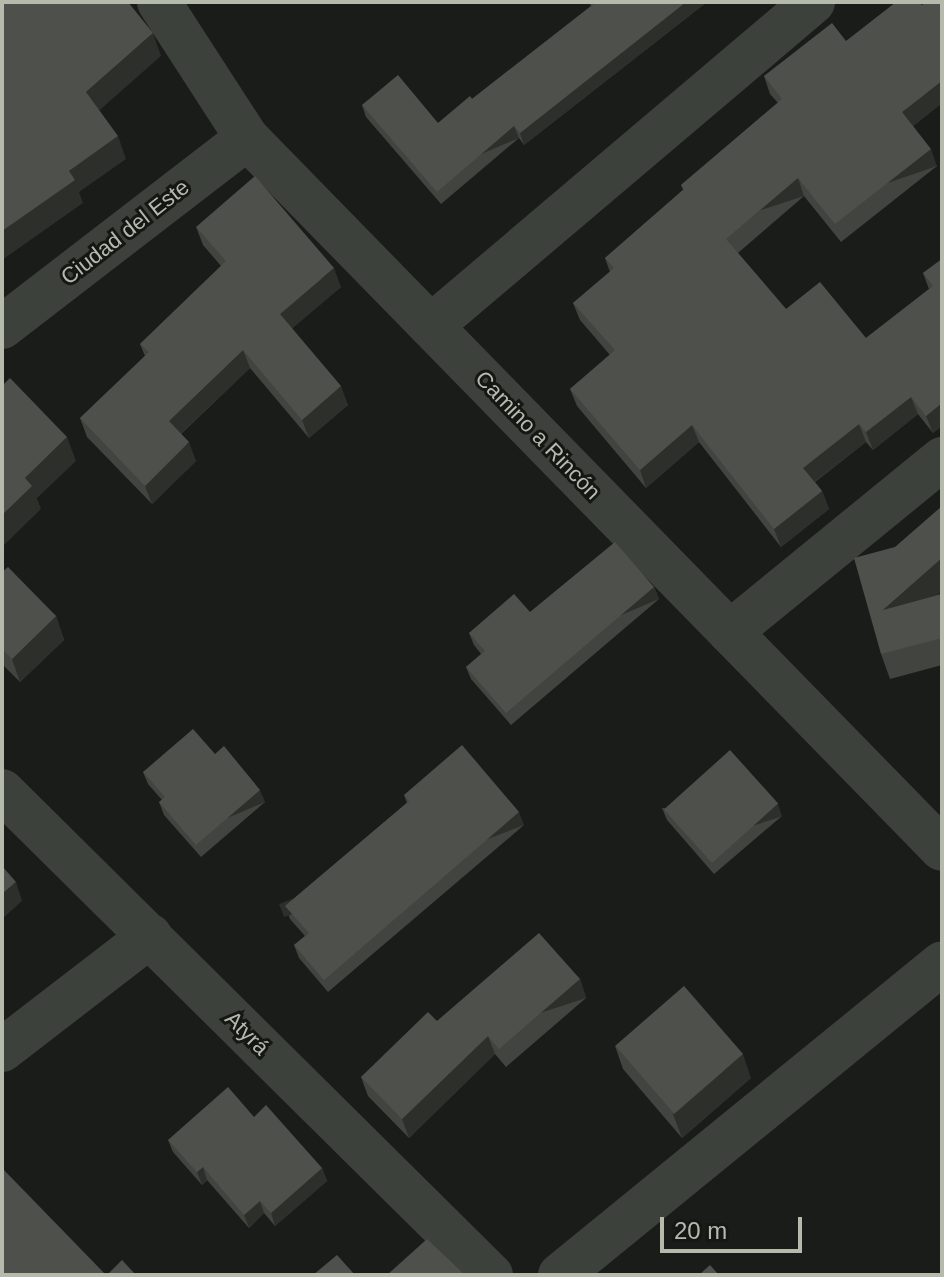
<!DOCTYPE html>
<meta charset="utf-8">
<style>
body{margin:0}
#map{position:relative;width:944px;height:1277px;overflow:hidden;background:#1a1c1a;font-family:Helvetica,sans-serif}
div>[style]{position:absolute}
.street>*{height:44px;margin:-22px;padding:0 22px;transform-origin:22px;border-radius:22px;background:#3d413b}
.wall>*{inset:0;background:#42443f}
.shaded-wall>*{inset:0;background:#2d2f2b;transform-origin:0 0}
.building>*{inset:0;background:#4e514b;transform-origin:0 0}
span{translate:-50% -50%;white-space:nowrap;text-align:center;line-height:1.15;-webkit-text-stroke:6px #151715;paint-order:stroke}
.street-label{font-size:22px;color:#b4bbad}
.frame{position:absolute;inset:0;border:4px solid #b4bbad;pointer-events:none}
.scale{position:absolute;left:660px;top:1217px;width:142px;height:36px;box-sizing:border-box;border:4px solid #b4bbad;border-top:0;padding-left:10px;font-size:24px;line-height:28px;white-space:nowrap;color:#b4bbad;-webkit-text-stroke:6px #151715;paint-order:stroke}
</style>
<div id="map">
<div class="street">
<div style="left:159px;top:2px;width:162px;rotate:57.1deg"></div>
<div style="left:247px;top:138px;width:994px;rotate:45.65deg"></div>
<div style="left:431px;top:326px;width:501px;rotate:-40.3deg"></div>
<div style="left:2px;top:327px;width:309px;rotate:-37.6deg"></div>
<div style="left:730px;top:632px;width:274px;rotate:-39.2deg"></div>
<div style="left:2px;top:791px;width:688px;rotate:44.71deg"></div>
<div style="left:2px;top:1050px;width:187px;rotate:-37.6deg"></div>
<div style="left:560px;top:1275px;width:493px;rotate:-39.2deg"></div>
</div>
<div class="wall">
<div style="clip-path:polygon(589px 2px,707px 2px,524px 145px,519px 138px,441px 204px,366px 117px,362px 105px,438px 123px,472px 99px,591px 6px)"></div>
<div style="clip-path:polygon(846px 41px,942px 103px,913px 126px,937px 166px,841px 242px,804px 196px,738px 253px,786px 309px,866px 338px,929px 289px,923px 273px,942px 259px,942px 426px,933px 433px,918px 414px,873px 450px,866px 442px,815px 482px,822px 491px,829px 509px,781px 547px,699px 442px,646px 488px,577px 406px,570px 389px,610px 355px,580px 320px,573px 303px,610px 272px,605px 258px,683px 190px,681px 185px,778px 103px,770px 94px,764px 76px)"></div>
<div style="clip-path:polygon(196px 227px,341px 287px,292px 328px,348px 405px,309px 438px,250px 368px,181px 434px,196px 461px,152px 504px,87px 437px,80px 418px,145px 356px,140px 344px,221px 266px,203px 245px)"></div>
<div style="clip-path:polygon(2px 572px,56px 616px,64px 640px,20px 682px,2px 664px)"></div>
<div style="clip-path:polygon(654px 587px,659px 599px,511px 725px,471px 679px,466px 667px,481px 654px,474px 645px,469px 633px,530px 612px)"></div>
<div style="clip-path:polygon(942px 594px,942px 665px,890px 679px,881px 654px,937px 595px)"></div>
<div style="clip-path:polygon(215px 754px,265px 802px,201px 857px,164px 815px,159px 802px,162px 800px,148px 784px,143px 772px)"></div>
<div style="clip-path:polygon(404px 795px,524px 825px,328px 992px,299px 958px,294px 945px,305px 936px,290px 919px,285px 906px,407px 803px)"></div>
<div style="clip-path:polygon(662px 808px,782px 816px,714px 874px,667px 820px)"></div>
<div style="clip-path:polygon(580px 979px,586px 998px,506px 1067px,495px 1054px,409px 1138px,368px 1096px,361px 1077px,437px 1021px)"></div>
<div style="clip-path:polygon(615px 1046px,751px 1078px,682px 1138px,623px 1069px)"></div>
<div style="clip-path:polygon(254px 1117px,322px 1168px,327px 1181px,275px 1226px,264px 1213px,249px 1228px,207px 1180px,202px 1185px,173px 1152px,168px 1140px)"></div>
</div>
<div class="shaded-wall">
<div style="clip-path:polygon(686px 2px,707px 2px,524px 145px,520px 133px)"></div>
<div style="clip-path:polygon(153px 33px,161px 56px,94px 115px,86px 92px)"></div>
<div style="clip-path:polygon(942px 81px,942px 103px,908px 130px,902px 112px)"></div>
<div style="left:514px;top:126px;width:13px;height:101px;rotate:67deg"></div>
<div style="clip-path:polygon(118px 136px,126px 159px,79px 192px,83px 203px,2px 260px,2px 231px,69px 171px)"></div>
<div style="left:931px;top:149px;width:18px;height:122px;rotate:71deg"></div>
<div style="left:798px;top:178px;width:19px;height:94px;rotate:72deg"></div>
<div style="clip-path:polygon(334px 268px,341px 287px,287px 333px,280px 314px)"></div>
<div style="clip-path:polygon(243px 350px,250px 368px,175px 439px,169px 421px)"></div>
<div style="clip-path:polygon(341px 386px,348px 405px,309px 438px,302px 420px)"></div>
<div style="clip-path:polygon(911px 397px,918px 414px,873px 450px,866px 432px)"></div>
<div style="clip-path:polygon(942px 403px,942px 426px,933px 433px,926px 416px)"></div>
<div style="clip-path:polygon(859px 424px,866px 442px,810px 485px,803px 468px)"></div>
<div style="clip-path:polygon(692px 425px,699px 442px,646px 488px,640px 470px)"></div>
<div style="clip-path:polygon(67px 437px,76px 461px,37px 498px,41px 509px,2px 547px,2px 515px,25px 478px)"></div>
<div style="clip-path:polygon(189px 442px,196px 461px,152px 504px,145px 486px)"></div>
<div style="clip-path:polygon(822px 491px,829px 509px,781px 547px,774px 529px)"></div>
<div style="clip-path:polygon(942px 558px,942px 591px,892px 635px,883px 610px)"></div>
<div style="left:654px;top:587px;width:13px;height:194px;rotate:67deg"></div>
<div style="clip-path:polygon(56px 616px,64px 640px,20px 682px,12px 659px)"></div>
<div style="left:260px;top:790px;width:13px;height:84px;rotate:67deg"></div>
<div style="left:778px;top:804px;width:13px;height:89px;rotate:72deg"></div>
<div style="left:519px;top:812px;width:14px;height:257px;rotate:69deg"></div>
<div style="clip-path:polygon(16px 882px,22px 901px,2px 919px,2px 894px)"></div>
<div style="left:580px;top:979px;width:20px;height:107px;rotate:72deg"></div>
<div style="clip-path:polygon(488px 1036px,495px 1054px,409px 1138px,402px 1119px)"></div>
<div style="clip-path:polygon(743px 1054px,751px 1078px,682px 1138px,673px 1114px)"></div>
<div style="clip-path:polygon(203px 1167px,207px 1180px,202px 1185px,197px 1172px)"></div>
<div style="clip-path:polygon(322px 1168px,327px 1181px,275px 1226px,271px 1213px)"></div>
<div style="clip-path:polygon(260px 1201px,264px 1213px,249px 1228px,244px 1215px)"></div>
</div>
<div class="building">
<div style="clip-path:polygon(4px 2px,128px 2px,153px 33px,86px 92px,118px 136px,69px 171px,75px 180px,2px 231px,2px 4px)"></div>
<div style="clip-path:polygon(594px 2px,686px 2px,520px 133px,514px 126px,437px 192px,362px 105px,398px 75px,438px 123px,470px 96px,472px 99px,595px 3px)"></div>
<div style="clip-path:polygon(896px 2px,920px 2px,922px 5px,926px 2px,942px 2px,942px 81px,902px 112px,931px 149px,835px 224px,798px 178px,726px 239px,786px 309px,820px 282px,866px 338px,933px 286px,923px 273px,942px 259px,942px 403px,926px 416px,911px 397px,866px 432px,859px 424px,803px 468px,822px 491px,774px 529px,692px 425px,640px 470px,570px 389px,615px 350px,573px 303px,614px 268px,605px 258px,684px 189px,681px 185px,782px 99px,764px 76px,832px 23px,846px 41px)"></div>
<div style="clip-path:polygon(255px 176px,334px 268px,280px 314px,341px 386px,302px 420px,243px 350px,169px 421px,189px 442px,145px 486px,80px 418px,149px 352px,140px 344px,226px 261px,196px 227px)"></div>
<div style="clip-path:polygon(10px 378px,67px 437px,25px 478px,32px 486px,2px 515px,2px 386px)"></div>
<div style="clip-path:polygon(942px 506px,942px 558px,883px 610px,942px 594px,942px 638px,881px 654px,854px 558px,895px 547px)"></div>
<div style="clip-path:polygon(615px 542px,654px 587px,506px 713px,466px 667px,485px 651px,469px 633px,514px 594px,530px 612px)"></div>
<div style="clip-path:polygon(8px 567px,56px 616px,12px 659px,2px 649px,2px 572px)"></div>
<div style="clip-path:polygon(193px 729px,215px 754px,224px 746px,260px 790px,196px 845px,159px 802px,165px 797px,143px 772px)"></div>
<div style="clip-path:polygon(462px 745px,519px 812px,324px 980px,294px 945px,309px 933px,285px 906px,409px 801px,404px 795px)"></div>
<div style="left:730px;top:750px;width:72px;height:89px;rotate:48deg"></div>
<div style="clip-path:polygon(2px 866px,16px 882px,2px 894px)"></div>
<div style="clip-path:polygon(539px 933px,580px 979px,499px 1049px,488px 1036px,402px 1119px,361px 1077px,428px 1012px,437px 1021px)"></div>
<div style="left:684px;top:986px;width:90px;height:91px;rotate:49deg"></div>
<div style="clip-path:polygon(228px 1087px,254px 1117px,266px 1105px,322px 1168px,271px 1213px,260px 1201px,244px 1215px,203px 1167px,197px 1172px,168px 1140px)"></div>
<div style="clip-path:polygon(2px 1168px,106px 1275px,2px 1275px)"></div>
<div style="clip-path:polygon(427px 1239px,465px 1275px,387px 1275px)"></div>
<div style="clip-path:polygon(337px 1255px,355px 1275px,313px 1275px)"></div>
<div style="clip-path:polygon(122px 1260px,136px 1275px,107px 1275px)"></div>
<div style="clip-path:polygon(710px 1265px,719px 1275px,699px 1275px)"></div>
</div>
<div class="street-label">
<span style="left:125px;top:232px;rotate:-38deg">Ciudad del Este</span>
<span style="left:538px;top:435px;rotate:46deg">Camino a Rincón</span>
<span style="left:247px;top:1033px;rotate:45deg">Atyrá</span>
</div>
<div class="frame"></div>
<div class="scale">20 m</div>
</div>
